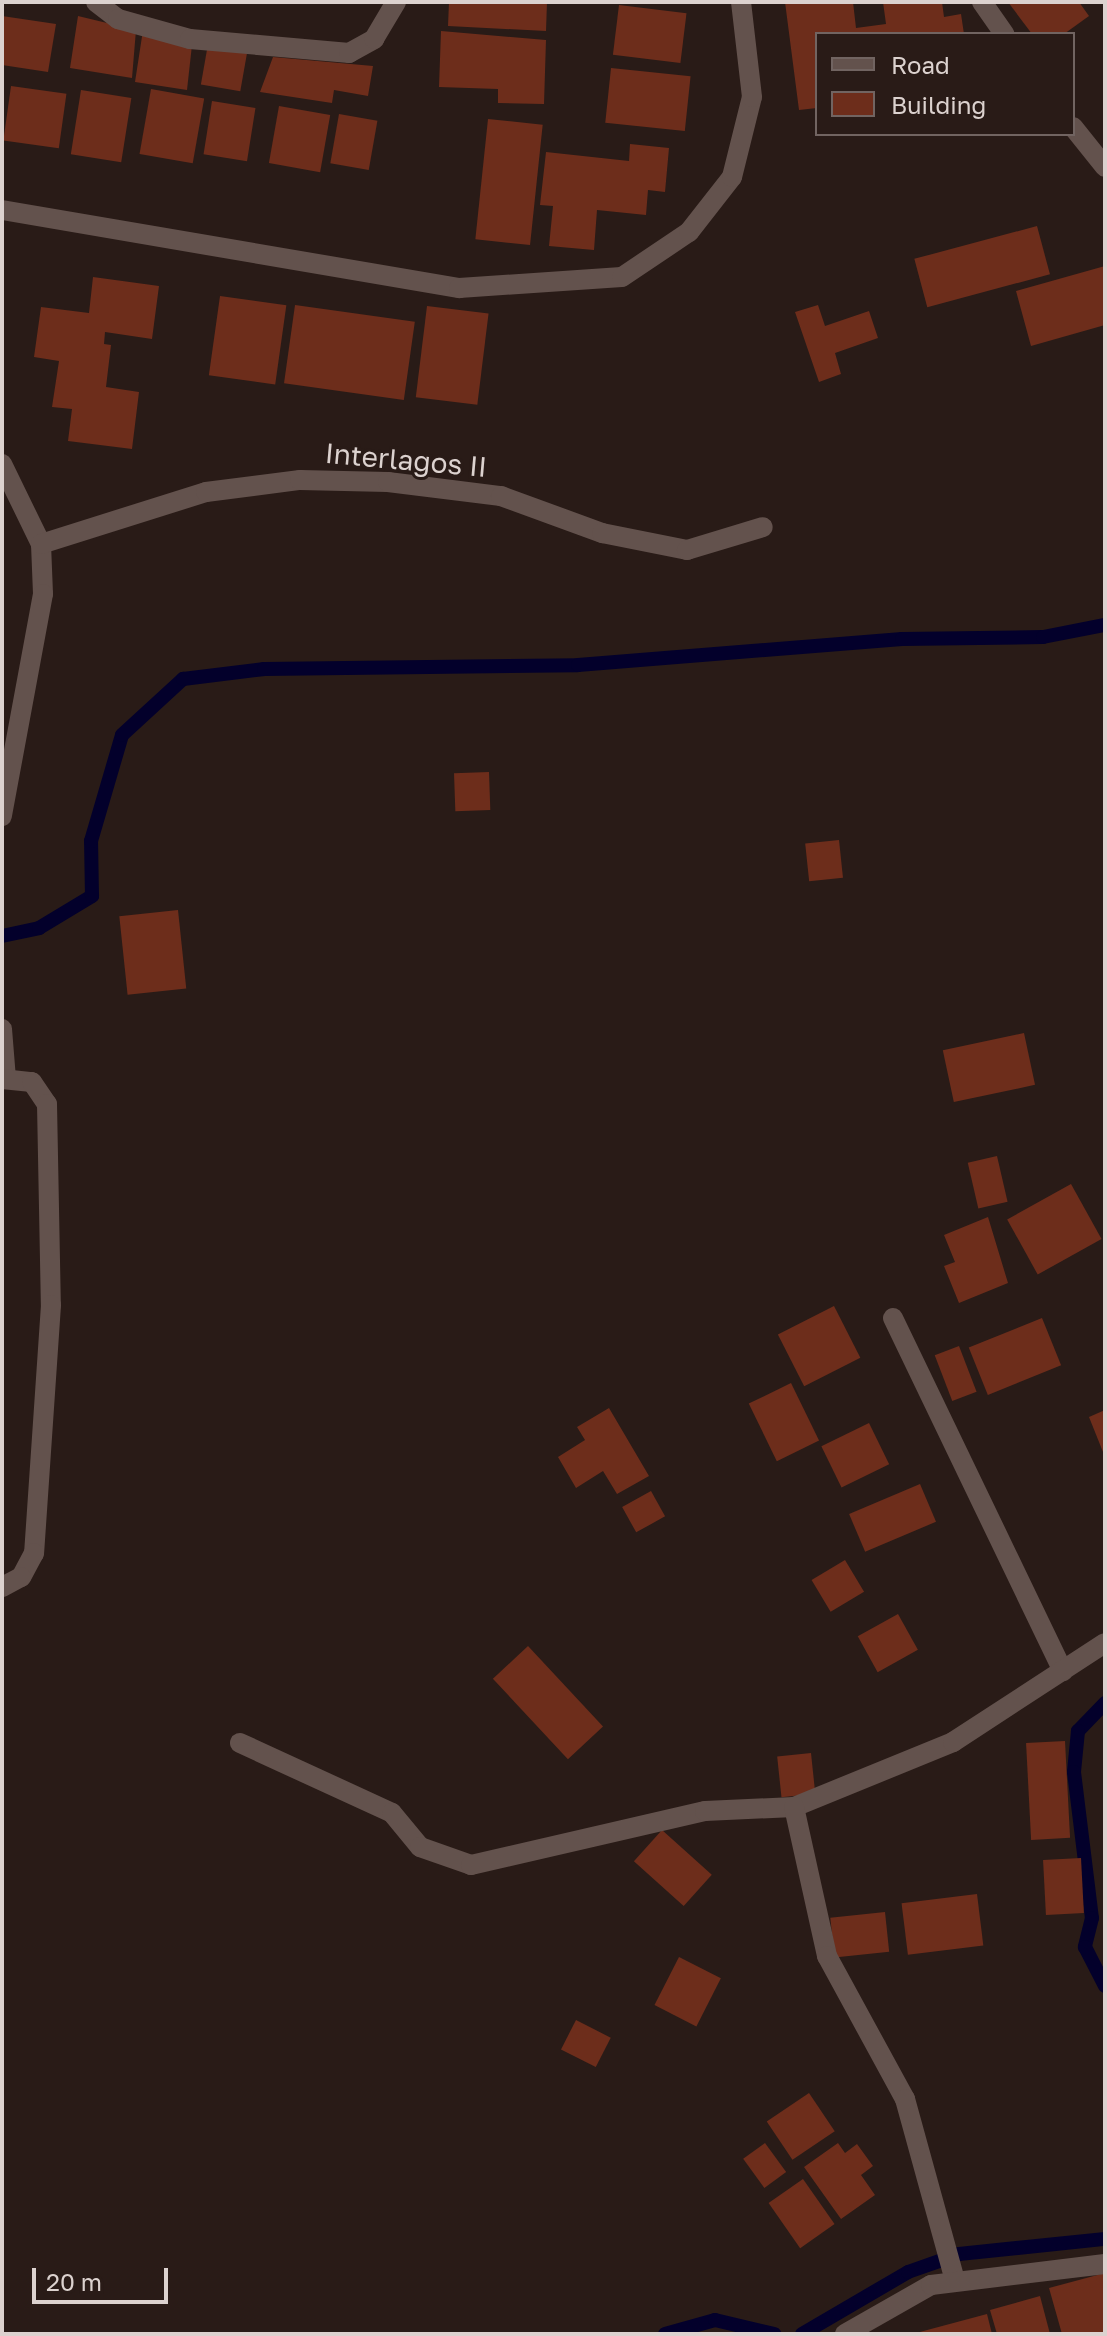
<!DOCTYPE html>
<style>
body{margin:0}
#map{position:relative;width:1107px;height:2336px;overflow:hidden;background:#291b17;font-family:"Golos Text",sans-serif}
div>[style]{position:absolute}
.stream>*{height:14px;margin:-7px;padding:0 7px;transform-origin:7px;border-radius:7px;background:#03002b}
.building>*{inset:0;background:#6d2d1b;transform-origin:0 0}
.street>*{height:20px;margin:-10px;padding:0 10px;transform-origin:10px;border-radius:10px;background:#63524d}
span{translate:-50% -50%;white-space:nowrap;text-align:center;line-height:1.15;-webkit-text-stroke:6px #291b17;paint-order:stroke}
.street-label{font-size:28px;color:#dcd2cf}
.frame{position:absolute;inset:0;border:4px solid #dcd2cf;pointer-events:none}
.legend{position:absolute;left:815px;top:32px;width:260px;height:104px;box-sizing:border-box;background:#291b17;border:2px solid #716461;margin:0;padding:10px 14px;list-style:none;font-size:24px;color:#dcd2cf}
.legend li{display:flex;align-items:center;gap:16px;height:40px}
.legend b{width:40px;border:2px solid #716461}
.scale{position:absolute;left:32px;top:2268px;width:136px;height:36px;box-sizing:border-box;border:4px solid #dcd2cf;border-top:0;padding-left:10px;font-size:24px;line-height:28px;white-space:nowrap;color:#dcd2cf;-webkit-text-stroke:6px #291b17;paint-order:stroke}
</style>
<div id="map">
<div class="stream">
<div style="left:2px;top:936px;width:38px;rotate:-12deg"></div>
<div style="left:39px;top:928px;width:62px;rotate:-31.1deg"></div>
<div style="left:92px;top:896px;width:55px;rotate:-91deg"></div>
<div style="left:91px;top:841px;width:110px;rotate:-73.7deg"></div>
<div style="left:122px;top:735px;width:83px;rotate:-42.6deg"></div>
<div style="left:183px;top:679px;width:82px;rotate:-7deg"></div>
<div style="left:264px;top:669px;width:314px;rotate:-0.7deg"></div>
<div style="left:578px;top:665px;width:325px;rotate:-4.6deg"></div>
<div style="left:902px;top:639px;width:141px;rotate:-0.8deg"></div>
<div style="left:1043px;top:637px;width:63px;rotate:-11deg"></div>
<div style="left:1105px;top:1703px;width:39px;rotate:134deg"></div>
<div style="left:1078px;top:1731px;width:41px;rotate:95.6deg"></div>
<div style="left:1074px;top:1772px;width:147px;rotate:83deg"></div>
<div style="left:1092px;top:1918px;width:30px;rotate:104deg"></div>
<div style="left:1085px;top:1947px;width:44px;rotate:62.9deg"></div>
<div style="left:665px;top:2334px;width:52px;rotate:-15.6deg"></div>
<div style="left:715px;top:2320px;width:61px;rotate:13.3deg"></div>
<div style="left:802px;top:2334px;width:123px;rotate:-30.3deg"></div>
<div style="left:908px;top:2272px;width:54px;rotate:-19.4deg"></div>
<div style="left:959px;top:2254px;width:147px;rotate:-5.9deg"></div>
</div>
<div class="building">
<div style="clip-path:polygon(449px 2px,547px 2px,546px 31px,448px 26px)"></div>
<div style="clip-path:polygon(785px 2px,853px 2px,856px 28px,886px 24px,883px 2px,942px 2px,944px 17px,961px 14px,964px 34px,817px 34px,817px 108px,799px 110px)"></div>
<div style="clip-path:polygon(1008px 2px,1079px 2px,1089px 16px,1064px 34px,1032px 34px)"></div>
<div style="left:619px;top:5px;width:68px;height:50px;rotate:7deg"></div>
<div style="clip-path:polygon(2px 16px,56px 24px,48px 72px,2px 65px)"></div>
<div style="clip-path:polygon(78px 16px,136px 30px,132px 78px,70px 68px)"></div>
<div style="clip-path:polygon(143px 30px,192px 45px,187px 90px,135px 82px)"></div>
<div style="clip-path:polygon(441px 31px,546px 40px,544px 104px,498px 103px,498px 89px,439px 87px)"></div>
<div style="left:208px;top:44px;width:40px;height:41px;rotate:10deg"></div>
<div style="clip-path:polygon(273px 57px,373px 66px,368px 96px,334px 90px,332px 103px,260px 92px)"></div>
<div style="left:611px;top:68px;width:80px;height:55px;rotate:6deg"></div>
<div style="left:11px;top:86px;width:56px;height:55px;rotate:8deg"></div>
<div style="left:151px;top:89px;width:54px;height:66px;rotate:10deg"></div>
<div style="left:81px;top:90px;width:51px;height:65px;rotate:9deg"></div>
<div style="left:212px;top:101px;width:44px;height:54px;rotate:9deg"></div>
<div style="left:279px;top:106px;width:52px;height:58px;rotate:10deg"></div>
<div style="left:339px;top:114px;width:39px;height:50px;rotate:10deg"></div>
<div style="left:488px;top:119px;width:55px;height:121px;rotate:6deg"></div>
<div style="clip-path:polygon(630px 144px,669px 148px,665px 192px,648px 190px,646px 215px,597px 210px,594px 250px,549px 246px,553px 206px,540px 205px,546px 152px,629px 161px)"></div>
<div style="left:1037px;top:226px;width:50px;height:127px;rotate:75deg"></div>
<div style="clip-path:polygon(1105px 266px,1105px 325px,1031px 346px,1016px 291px)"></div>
<div style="clip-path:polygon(93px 277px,159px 286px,152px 339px,105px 332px,104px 344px,111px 345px,106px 387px,139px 392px,132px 449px,68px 441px,72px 409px,52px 407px,59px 361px,34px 357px,41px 307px,89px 313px)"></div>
<div style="left:220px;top:296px;width:67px;height:80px;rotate:8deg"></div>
<div style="left:295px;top:305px;width:121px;height:79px;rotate:8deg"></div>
<div style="clip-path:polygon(818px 305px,825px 326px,869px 311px,878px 338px,835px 353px,841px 374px,819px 382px,795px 312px)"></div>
<div style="left:427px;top:306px;width:62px;height:92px;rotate:7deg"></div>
<div style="left:489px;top:772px;width:38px;height:35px;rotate:88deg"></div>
<div style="left:839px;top:840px;width:38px;height:34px;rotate:84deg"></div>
<div style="left:178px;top:910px;width:79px;height:59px;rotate:84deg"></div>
<div style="left:1024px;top:1033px;width:53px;height:83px;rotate:78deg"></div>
<div style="left:997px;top:1156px;width:47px;height:30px;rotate:77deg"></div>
<div style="left:1071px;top:1184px;width:63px;height:73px;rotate:61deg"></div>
<div style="clip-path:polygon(988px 1217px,1008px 1283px,959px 1303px,944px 1266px,955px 1262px,944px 1235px)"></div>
<div style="left:834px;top:1306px;width:58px;height:63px;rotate:63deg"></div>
<div style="left:1042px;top:1318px;width:51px;height:79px;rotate:68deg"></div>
<div style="left:959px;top:1346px;width:49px;height:26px;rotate:69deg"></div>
<div style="left:791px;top:1383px;width:64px;height:47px;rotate:64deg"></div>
<div style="clip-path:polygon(609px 1408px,649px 1476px,617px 1494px,603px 1471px,576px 1488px,558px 1457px,585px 1440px,577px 1427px)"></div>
<div style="clip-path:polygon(1105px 1410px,1105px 1457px,1089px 1417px)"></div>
<div style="left:869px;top:1423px;width:46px;height:53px;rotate:64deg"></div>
<div style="left:920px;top:1484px;width:41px;height:77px;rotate:67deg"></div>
<div style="left:651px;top:1491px;width:29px;height:33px;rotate:61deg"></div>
<div style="left:845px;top:1560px;width:37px;height:39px;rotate:59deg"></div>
<div style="left:898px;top:1614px;width:41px;height:46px;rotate:61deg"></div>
<div style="left:528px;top:1646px;width:110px;height:48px;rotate:47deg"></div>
<div style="left:1065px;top:1741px;width:97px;height:39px;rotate:87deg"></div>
<div style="left:811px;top:1753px;width:41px;height:34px;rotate:84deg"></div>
<div style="left:662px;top:1830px;width:67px;height:42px;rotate:42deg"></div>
<div style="left:1081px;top:1858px;width:55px;height:38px;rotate:87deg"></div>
<div style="left:977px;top:1894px;width:52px;height:76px;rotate:83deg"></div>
<div style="left:885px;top:1912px;width:40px;height:55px;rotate:84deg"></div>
<div style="left:679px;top:1957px;width:47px;height:54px;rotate:27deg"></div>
<div style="left:576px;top:2020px;width:39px;height:33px;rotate:27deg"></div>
<div style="left:809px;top:2093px;width:46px;height:51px;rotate:56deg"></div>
<div style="left:765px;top:2143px;width:36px;height:27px;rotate:54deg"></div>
<div style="clip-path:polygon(838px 2143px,845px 2153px,857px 2144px,873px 2166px,861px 2175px,875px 2195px,841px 2219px,804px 2167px)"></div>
<div style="left:803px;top:2179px;width:55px;height:42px;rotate:55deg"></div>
<div style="clip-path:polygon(1105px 2273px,1105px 2334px,1062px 2334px,1049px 2288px)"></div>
<div style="clip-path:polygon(1040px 2296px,1050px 2334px,997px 2334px,990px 2310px)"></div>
<div style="clip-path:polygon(987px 2314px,992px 2334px,916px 2334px,916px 2333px)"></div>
</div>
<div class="street">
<div style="left:96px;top:2px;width:28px;rotate:38deg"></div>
<div style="left:118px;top:19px;width:75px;rotate:15.5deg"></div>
<div style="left:190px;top:39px;width:160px;rotate:5deg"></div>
<div style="left:349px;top:53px;width:29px;rotate:-29deg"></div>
<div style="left:374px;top:39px;width:43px;rotate:-59.3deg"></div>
<div style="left:982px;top:2px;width:39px;rotate:55deg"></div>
<div style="left:1073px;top:127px;width:51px;rotate:51.3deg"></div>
<div style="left:2px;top:210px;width:464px;rotate:9.7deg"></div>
<div style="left:459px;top:288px;width:163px;rotate:-3.9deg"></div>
<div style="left:622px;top:277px;width:81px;rotate:-33.9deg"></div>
<div style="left:689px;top:232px;width:70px;rotate:-52deg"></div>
<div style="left:732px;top:177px;width:82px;rotate:-76deg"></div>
<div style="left:752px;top:97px;width:96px;rotate:-96.6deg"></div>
<div style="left:2px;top:464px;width:89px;rotate:64deg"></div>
<div style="left:41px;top:544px;width:50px;rotate:87.7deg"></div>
<div style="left:43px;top:594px;width:226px;rotate:100.5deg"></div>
<div style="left:41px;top:544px;width:173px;rotate:-17.5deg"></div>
<div style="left:206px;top:492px;width:95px;rotate:-7.3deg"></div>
<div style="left:300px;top:480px;width:88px;rotate:1.3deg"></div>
<div style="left:388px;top:482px;width:114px;rotate:7.1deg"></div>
<div style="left:501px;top:496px;width:108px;rotate:20.1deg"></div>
<div style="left:602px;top:533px;width:87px;rotate:11.3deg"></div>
<div style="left:687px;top:550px;width:79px;rotate:-16.8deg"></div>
<div style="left:2px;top:1029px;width:50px;rotate:85.4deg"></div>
<div style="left:2px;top:1079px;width:30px;rotate:6deg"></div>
<div style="left:32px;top:1082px;width:27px;rotate:56deg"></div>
<div style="left:47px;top:1104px;width:201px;rotate:88.9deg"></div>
<div style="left:51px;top:1305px;width:249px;rotate:93.9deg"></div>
<div style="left:34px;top:1553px;width:27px;rotate:118deg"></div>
<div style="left:21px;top:1577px;width:21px;rotate:152deg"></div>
<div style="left:893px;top:1318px;width:392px;rotate:64.3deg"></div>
<div style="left:240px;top:1743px;width:167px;rotate:24.7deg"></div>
<div style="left:392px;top:1813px;width:44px;rotate:50.5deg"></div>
<div style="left:420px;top:1847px;width:54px;rotate:19.4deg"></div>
<div style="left:471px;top:1865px;width:240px;rotate:-13deg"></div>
<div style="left:705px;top:1811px;width:89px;rotate:-2.6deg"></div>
<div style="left:794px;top:1807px;width:172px;rotate:-22.2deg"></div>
<div style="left:953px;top:1742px;width:181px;rotate:-33.1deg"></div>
<div style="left:794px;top:1807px;width:153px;rotate:77.5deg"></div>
<div style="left:827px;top:1956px;width:163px;rotate:61.4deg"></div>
<div style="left:905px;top:2099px;width:188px;rotate:74.6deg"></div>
<div style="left:845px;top:2334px;width:99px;rotate:-29.7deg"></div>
<div style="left:931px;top:2285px;width:175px;rotate:-6.9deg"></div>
</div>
<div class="street-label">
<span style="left:406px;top:460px;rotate:5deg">Interlagos II</span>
</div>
<div class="frame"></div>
<ul class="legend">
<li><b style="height:10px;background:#63524d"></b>Road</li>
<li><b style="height:22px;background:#6d2d1b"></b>Building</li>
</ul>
<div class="scale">20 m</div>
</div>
